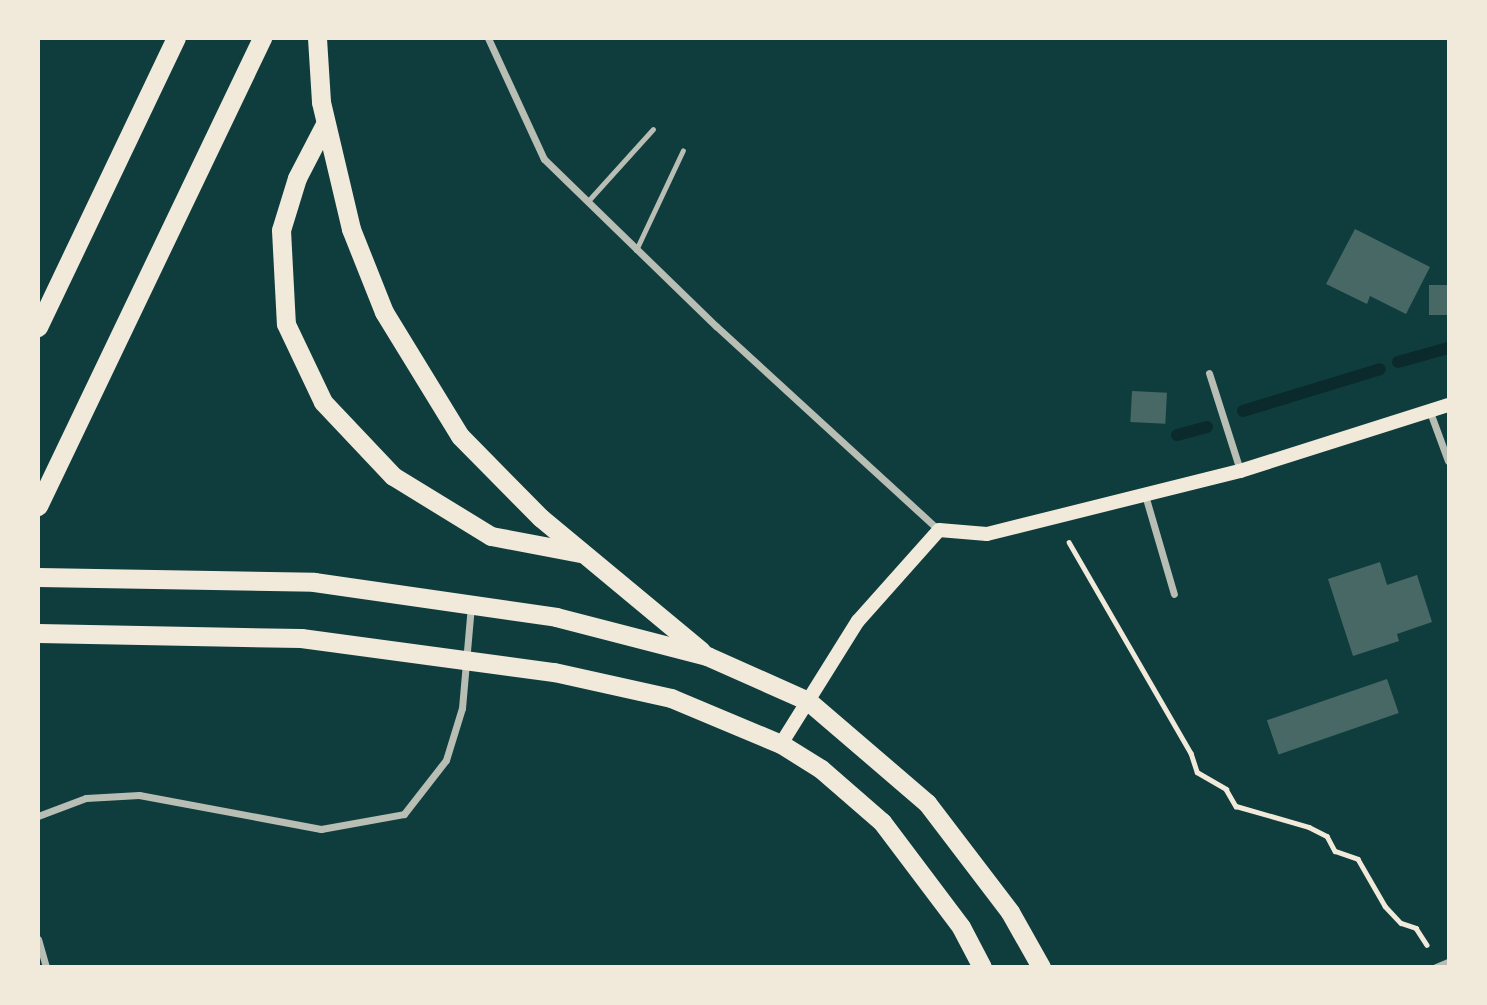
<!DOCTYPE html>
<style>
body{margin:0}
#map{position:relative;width:1487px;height:1005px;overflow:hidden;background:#0f3d3e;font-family:"Open Sans",sans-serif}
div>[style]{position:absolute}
.stream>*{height:12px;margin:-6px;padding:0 6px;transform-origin:6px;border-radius:6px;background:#0a2a2b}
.building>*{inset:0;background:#486865;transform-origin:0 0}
.path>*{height:4.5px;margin:-2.25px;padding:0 2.25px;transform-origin:2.25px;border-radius:2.25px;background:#f1e9da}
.service>*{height:5px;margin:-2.5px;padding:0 2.5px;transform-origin:2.5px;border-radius:2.5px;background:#b8beb3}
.minor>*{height:7px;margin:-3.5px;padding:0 3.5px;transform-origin:3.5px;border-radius:3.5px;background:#b8beb3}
.secondary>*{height:14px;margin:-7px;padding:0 7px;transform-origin:7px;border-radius:7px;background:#f1e9da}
.trunk>*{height:19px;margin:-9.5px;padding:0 9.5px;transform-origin:9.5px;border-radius:9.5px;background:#f1e9da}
span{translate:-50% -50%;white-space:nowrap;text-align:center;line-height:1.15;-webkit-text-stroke:6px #f1e9da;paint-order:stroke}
.frame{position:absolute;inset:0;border:40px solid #f1e9da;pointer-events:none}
</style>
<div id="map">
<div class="stream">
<div style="left:1398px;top:362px;width:52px;rotate:-15.6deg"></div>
<div style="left:1243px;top:411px;width:143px;rotate:-17deg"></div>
<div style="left:1177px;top:435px;width:31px;rotate:-15deg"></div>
</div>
<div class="building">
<div style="clip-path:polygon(1355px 229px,1430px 267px,1406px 314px,1370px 296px,1367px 304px,1326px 284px)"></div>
<div style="left:1429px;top:285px;width:19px;height:30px"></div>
<div style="left:1132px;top:391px;width:35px;height:31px;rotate:3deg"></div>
<div style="clip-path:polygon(1380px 562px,1387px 585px,1417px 575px,1432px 622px,1397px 634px,1399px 641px,1353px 656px,1328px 579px)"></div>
<div style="left:1387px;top:679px;width:36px;height:127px;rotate:71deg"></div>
</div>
<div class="path">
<div style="left:1069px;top:542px;width:244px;rotate:60deg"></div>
<div style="left:1191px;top:753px;width:20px;rotate:72deg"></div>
<div style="left:1197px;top:772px;width:34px;rotate:30deg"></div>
<div style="left:1226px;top:789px;width:20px;rotate:60deg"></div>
<div style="left:1236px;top:806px;width:76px;rotate:16deg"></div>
<div style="left:1309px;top:827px;width:20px;rotate:27deg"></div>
<div style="left:1327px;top:836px;width:17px;rotate:62deg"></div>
<div style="left:1335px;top:851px;width:24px;rotate:19deg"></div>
<div style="left:1358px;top:859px;width:54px;rotate:60.1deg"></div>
<div style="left:1385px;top:906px;width:23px;rotate:47deg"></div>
<div style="left:1401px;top:923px;width:16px;rotate:18deg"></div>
<div style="left:1416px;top:928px;width:20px;rotate:57deg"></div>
</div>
<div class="service">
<div style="left:588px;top:201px;width:97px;rotate:-47.9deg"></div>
<div style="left:636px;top:250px;width:110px;rotate:-64.8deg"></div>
</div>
<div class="minor">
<div style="left:488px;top:38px;width:133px;rotate:65.2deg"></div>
<div style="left:544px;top:159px;width:240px;rotate:44.2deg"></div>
<div style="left:716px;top:326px;width:302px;rotate:42.5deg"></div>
<div style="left:1209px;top:373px;width:102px;rotate:72.3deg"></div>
<div style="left:1430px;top:412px;width:52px;rotate:69.8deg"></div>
<div style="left:1145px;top:495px;width:103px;rotate:73.7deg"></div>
<div style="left:38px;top:816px;width:51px;rotate:-20.6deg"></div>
<div style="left:86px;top:798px;width:53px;rotate:-3.2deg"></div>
<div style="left:139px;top:795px;width:185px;rotate:10.6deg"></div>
<div style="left:321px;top:829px;width:84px;rotate:-10.2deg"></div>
<div style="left:404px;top:814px;width:68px;rotate:-52.1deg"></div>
<div style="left:446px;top:760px;width:54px;rotate:-72.9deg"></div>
<div style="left:462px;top:708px;width:102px;rotate:-85deg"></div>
<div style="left:38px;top:939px;width:29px;rotate:74deg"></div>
<div style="left:1436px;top:967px;width:13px;rotate:-23deg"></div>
</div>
<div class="secondary">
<div style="left:781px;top:744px;width:145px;rotate:-58deg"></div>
<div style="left:858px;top:621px;width:122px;rotate:-48.3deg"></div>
<div style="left:939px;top:530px;width:48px;rotate:4.8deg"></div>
<div style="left:987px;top:534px;width:261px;rotate:-14deg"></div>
<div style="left:1240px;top:471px;width:218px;rotate:-17.6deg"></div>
</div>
<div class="trunk">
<div style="left:317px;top:38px;width:64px;rotate:86.4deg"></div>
<div style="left:321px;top:102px;width:130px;rotate:76.7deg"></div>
<div style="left:351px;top:229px;width:89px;rotate:68.3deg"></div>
<div style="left:384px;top:312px;width:145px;rotate:58.5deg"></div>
<div style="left:460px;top:436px;width:115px;rotate:45.4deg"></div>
<div style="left:541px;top:518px;width:208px;rotate:39.7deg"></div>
<div style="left:325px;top:124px;width:61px;rotate:117.4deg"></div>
<div style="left:297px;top:178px;width:54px;rotate:107.1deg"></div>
<div style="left:281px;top:230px;width:94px;rotate:87deg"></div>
<div style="left:286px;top:324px;width:86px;rotate:64.6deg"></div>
<div style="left:323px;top:402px;width:102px;rotate:46.6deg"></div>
<div style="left:393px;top:476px;width:115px;rotate:31.5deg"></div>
<div style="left:491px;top:536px;width:92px;rotate:10.7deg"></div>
<div style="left:38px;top:327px;width:320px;rotate:-64.5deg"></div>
<div style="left:38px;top:506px;width:519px;rotate:-64.42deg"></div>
<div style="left:38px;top:577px;width:276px;rotate:1deg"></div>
<div style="left:314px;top:582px;width:245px;rotate:8.2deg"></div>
<div style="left:556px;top:617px;width:156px;rotate:14.5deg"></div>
<div style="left:707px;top:656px;width:111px;rotate:24deg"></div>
<div style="left:808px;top:701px;width:157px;rotate:40.6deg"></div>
<div style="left:927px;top:803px;width:137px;rotate:52.7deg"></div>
<div style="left:1010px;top:912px;width:63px;rotate:60.6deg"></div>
<div style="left:38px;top:633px;width:263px;rotate:1.1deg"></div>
<div style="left:301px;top:638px;width:255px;rotate:7.7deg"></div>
<div style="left:554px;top:672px;width:120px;rotate:12.5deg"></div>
<div style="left:671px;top:698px;width:119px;rotate:22.7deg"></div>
<div style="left:781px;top:744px;width:47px;rotate:32deg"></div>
<div style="left:821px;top:769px;width:81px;rotate:41deg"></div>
<div style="left:882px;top:822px;width:131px;rotate:53deg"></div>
<div style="left:961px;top:927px;width:45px;rotate:62.3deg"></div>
</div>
<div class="frame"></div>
</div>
